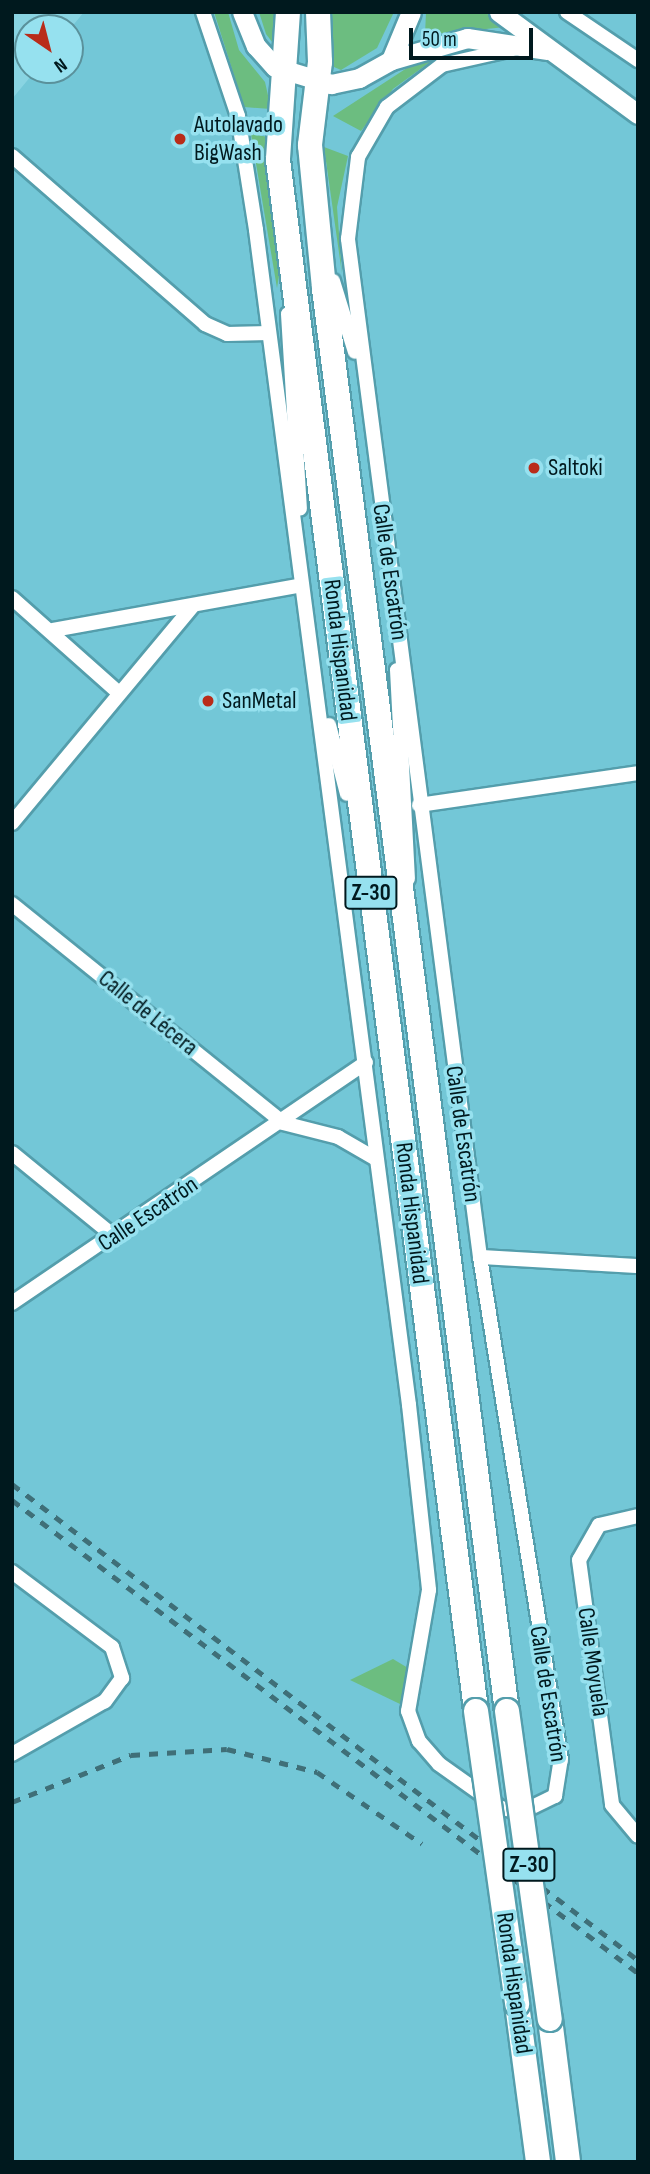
<!DOCTYPE html>
<meta charset="utf-8">
<style>
body{margin:0}
#map{position:relative;width:650px;height:2174px;overflow:hidden;background:#89d4e2;font-family:"Sofia Sans Condensed",sans-serif}
div>[style]{position:absolute}
.built>*{inset:0;background:#73c7d7}
.green>*{inset:0;background:#6cbd80}
.roads{filter:drop-shadow(2px 0 #549eac) drop-shadow(-2px 0 #549eac) drop-shadow(0 2px #549eac) drop-shadow(0 -2px #549eac)}
.street>*{height:14px;margin:-7px;padding:0 7px;transform-origin:7px;border-radius:7px;background:#fff}
.secondary>*{height:19px;margin:-9.5px;padding:0 9.5px;transform-origin:9.5px;border-radius:9.5px;background:#fff}
.highway>*{height:24px;margin:-12px;padding:0 12px;transform-origin:12px;border-radius:12px;background:#fff}
.rail>*{height:5px;margin-top:-2.5px;transform-origin:0;background:repeating-linear-gradient(90deg,#3f6f78 0 9px,transparent 0 18px)}
.bridges{filter:drop-shadow(2px 0 #549eac) drop-shadow(-2px 0 #549eac) drop-shadow(0 2px #549eac) drop-shadow(0 -2px #549eac)}
.highway-bridge>*{height:24px;margin:-12px;padding:0 12px;transform-origin:12px;border-radius:12px;background:#fff}
.dots>*{width:19px;height:19px;translate:-50% -50%;box-sizing:border-box;border:4px solid #96e1ef;border-radius:50%}
span{translate:-50% -50%;white-space:nowrap;text-align:center;line-height:1.15;-webkit-text-stroke:7px #96e1ef;paint-order:stroke}
.shield-label span{padding:2px 5px;background:#96e1ef;border:2px solid;border-radius:5px;-webkit-text-stroke-width:0}
.shield-label{font-size:23px;color:#00191e;font-weight:700}
.poi-label{font-size:24px;color:#00191e}
.left{translate:0 -50%;text-align:left}
.street-label{font-size:24px;color:#00191e}
.frame{position:absolute;inset:0;border:14px solid #00191e;pointer-events:none}
.north{position:absolute;left:14px;top:14px;width:70px;height:70px;box-sizing:border-box;background:#96e1ef;border:2px solid #5a919b;border-radius:50%;rotate:145deg;font-size:19px;font-weight:700;line-height:28px;text-align:center;color:#00191e}
.north::after{content:'';display:block;margin:auto;width:24px;height:32px;background:#b92c1a;clip-path:polygon(50% 0,100% 100%,50% 72%,0 100%)}
.scale{position:absolute;left:409px;top:28px;width:124px;height:32px;box-sizing:border-box;border:4px solid #00191e;border-top:0;padding-left:9px;font-size:21px;line-height:24px;white-space:nowrap;color:#00191e;-webkit-text-stroke:5px #96e1ef;paint-order:stroke}
</style>
<div id="map">
<div class="built">
<div style="clip-path:polygon(84px 12px,638px 12px,638px 2162px,12px 2162px,12px 99px,36px 70px,70px 70px,70px 29px)"></div>
</div>
<div class="green">
<div style="clip-path:polygon(214px 12px,228px 12px,239px 50px,265px 82px,271px 109px,244px 107px)"></div>
<div style="clip-path:polygon(259px 12px,276px 12px,279px 51px,266px 34px)"></div>
<div style="clip-path:polygon(332px 12px,394px 12px,377px 48px,341px 70px,334px 67px)"></div>
<div style="clip-path:polygon(426px 12px,486px 13px,506px 27px,425px 35px)"></div>
<div style="clip-path:polygon(437px 57px,393px 89px,361px 131px,333px 116px,410px 66px)"></div>
<div style="clip-path:polygon(251px 134px,268px 137px,281px 264px,277px 288px)"></div>
<div style="clip-path:polygon(324px 147px,348px 156px,337px 207px,342px 274px)"></div>
<div style="clip-path:polygon(393px 1659px,408px 1668px,400px 1704px,350px 1680px)"></div>
</div>
<div class="roads">
<div class="street">
<div style="left:203px;top:12px;width:110px;rotate:71.4deg"></div>
<div style="left:238px;top:116px;width:115px;rotate:81deg"></div>
<div style="left:256px;top:230px;width:1185px;rotate:82.58deg"></div>
<div style="left:409px;top:1405px;width:186px;rotate:83.8deg"></div>
<div style="left:429px;top:1590px;width:123px;rotate:99.8deg"></div>
<div style="left:408px;top:1711px;width:32px;rotate:70deg"></div>
<div style="left:419px;top:1741px;width:30px;rotate:49deg"></div>
<div style="left:439px;top:1764px;width:76px;rotate:35.4deg"></div>
<div style="left:501px;top:1808px;width:21px;rotate:11deg"></div>
<div style="left:522px;top:1812px;width:37px;rotate:-26deg"></div>
<div style="left:555px;top:1796px;width:36px;rotate:-81deg"></div>
<div style="left:561px;top:1760px;width:509px;rotate:-99.15deg"></div>
<div style="left:480px;top:1257px;width:1027px;rotate:-97.39deg"></div>
<div style="left:348px;top:239px;width:83px;rotate:-83deg"></div>
<div style="left:358px;top:157px;width:58px;rotate:-59.9deg"></div>
<div style="left:387px;top:107px;width:69px;rotate:-37.4deg"></div>
<div style="left:442px;top:65px;width:82px;rotate:-12.7deg"></div>
<div style="left:567px;top:12px;width:86px;rotate:34.1deg"></div>
<div style="left:12px;top:156px;width:256px;rotate:41deg"></div>
<div style="left:205px;top:324px;width:24px;rotate:24deg"></div>
<div style="left:227px;top:334px;width:42px;rotate:-1.4deg"></div>
<div style="left:333px;top:281px;width:74px;rotate:72.8deg"></div>
<div style="left:288px;top:314px;width:195px;rotate:86.5deg"></div>
<div style="left:12px;top:598px;width:143px;rotate:41.6deg"></div>
<div style="left:53px;top:630px;width:253px;rotate:-10.2deg"></div>
<div style="left:397px;top:670px;width:209px;rotate:87deg"></div>
<div style="left:329px;top:725px;width:71px;rotate:75.4deg"></div>
<div style="left:419px;top:805px;width:221px;rotate:-8.3deg"></div>
<div style="left:12px;top:823px;width:281px;rotate:-50.2deg"></div>
<div style="left:12px;top:904px;width:348px;rotate:38.9deg"></div>
<div style="left:283px;top:1123px;width:57px;rotate:14.3deg"></div>
<div style="left:338px;top:1137px;width:44px;rotate:30.1deg"></div>
<div style="left:12px;top:1153px;width:133px;rotate:39.2deg"></div>
<div style="left:480px;top:1257px;width:158px;rotate:3.3deg"></div>
<div style="left:12px;top:1303px;width:428px;rotate:-34.2deg"></div>
<div style="left:638px;top:1516px;width:40px;rotate:167deg"></div>
<div style="left:599px;top:1525px;width:40px;rotate:119.7deg"></div>
<div style="left:579px;top:1560px;width:247px;rotate:82.3deg"></div>
<div style="left:612px;top:1805px;width:40px;rotate:50deg"></div>
<div style="left:12px;top:1572px;width:125px;rotate:36.9deg"></div>
<div style="left:112px;top:1647px;width:33px;rotate:72deg"></div>
<div style="left:122px;top:1678px;width:29px;rotate:126deg"></div>
<div style="left:105px;top:1701px;width:107px;rotate:150.3deg"></div>
</div>
<div class="secondary">
<div style="left:242px;top:12px;width:37px;rotate:68deg"></div>
<div style="left:256px;top:46px;width:28px;rotate:48deg"></div>
<div style="left:275px;top:67px;width:59px;rotate:16.9deg"></div>
<div style="left:331px;top:84px;width:29px;rotate:-12deg"></div>
<div style="left:359px;top:78px;width:37px;rotate:-29deg"></div>
<div style="left:391px;top:60px;width:52px;rotate:-67.4deg"></div>
<div style="left:499px;top:12px;width:172px;rotate:36.3deg"></div>
<div style="left:391px;top:60px;width:79px;rotate:-16.1deg"></div>
<div style="left:467px;top:38px;width:80px;rotate:8.6deg"></div>
</div>
<div class="highway">
<div style="left:288px;top:12px;width:148px;rotate:93.9deg"></div>
<div style="left:278px;top:160px;width:1564px;rotate:82.72deg"></div>
<div style="left:318px;top:12px;width:50px;rotate:87.7deg"></div>
<div style="left:320px;top:62px;width:84px;rotate:96.9deg"></div>
<div style="left:310px;top:145px;width:145px;rotate:84.4deg"></div>
<div style="left:324px;top:289px;width:1434px;rotate:82.67deg"></div>
<div style="left:517px;top:2004px;width:159px;rotate:82.4deg"></div>
<div style="left:550px;top:2019px;width:144px;rotate:82.8deg"></div>
</div>
</div>
<div class="rail">
<div style="left:12px;top:1484px;width:786px;rotate:37.25deg"></div>
<div style="left:12px;top:1500px;width:785px;rotate:37.07deg"></div>
<div style="left:12px;top:1802px;width:128px;rotate:-21.6deg"></div>
<div style="left:131px;top:1755px;width:96px;rotate:-3.6deg"></div>
<div style="left:227px;top:1749px;width:93px;rotate:14.3deg"></div>
<div style="left:317px;top:1772px;width:127px;rotate:34.4deg"></div>
</div>
<div class="bridges">
<div class="highway-bridge">
<div style="left:476px;top:1711px;width:296px;rotate:82deg"></div>
<div style="left:507px;top:1711px;width:311px;rotate:82.1deg"></div>
</div>
</div>
<div class="dots">
<div style="left:180px;top:139px;background:#b92c1a"></div>
<div style="left:534px;top:468px;background:#b92c1a"></div>
<div style="left:208px;top:701px;background:#b92c1a"></div>
</div>
<div class="shield-label">
<span style="left:371px;top:893px">Z-30</span>
<span style="left:529px;top:1865px">Z-30</span>
</div>
<div class="poi-label">
<span class="left" style="left:194px;top:139px">Autolavado<br>BigWash</span>
<span class="left" style="left:548px;top:468px">Saltoki</span>
<span class="left" style="left:222px;top:701px">SanMetal</span>
</div>
<div class="street-label">
<span style="left:390px;top:572px;rotate:82deg">Calle de Escatrón</span>
<span style="left:340px;top:650px;rotate:83deg">Ronda Hispanidad</span>
<span style="left:148px;top:1013px;rotate:39deg">Calle de Lécera</span>
<span style="left:463px;top:1134px;rotate:82deg">Calle de Escatrón</span>
<span style="left:412px;top:1213px;rotate:83deg">Ronda Hispanidad</span>
<span style="left:148px;top:1214px;rotate:-34deg">Calle Escatrón</span>
<span style="left:593px;top:1662px;rotate:82deg">Calle Moyuela</span>
<span style="left:548px;top:1694px;rotate:81deg">Calle de Escatrón</span>
<span style="left:514px;top:1983px;rotate:82deg">Ronda Hispanidad</span>
</div>
<div class="frame"></div>
<div class="north">N</div>
<div class="scale">50 m</div>
</div>
